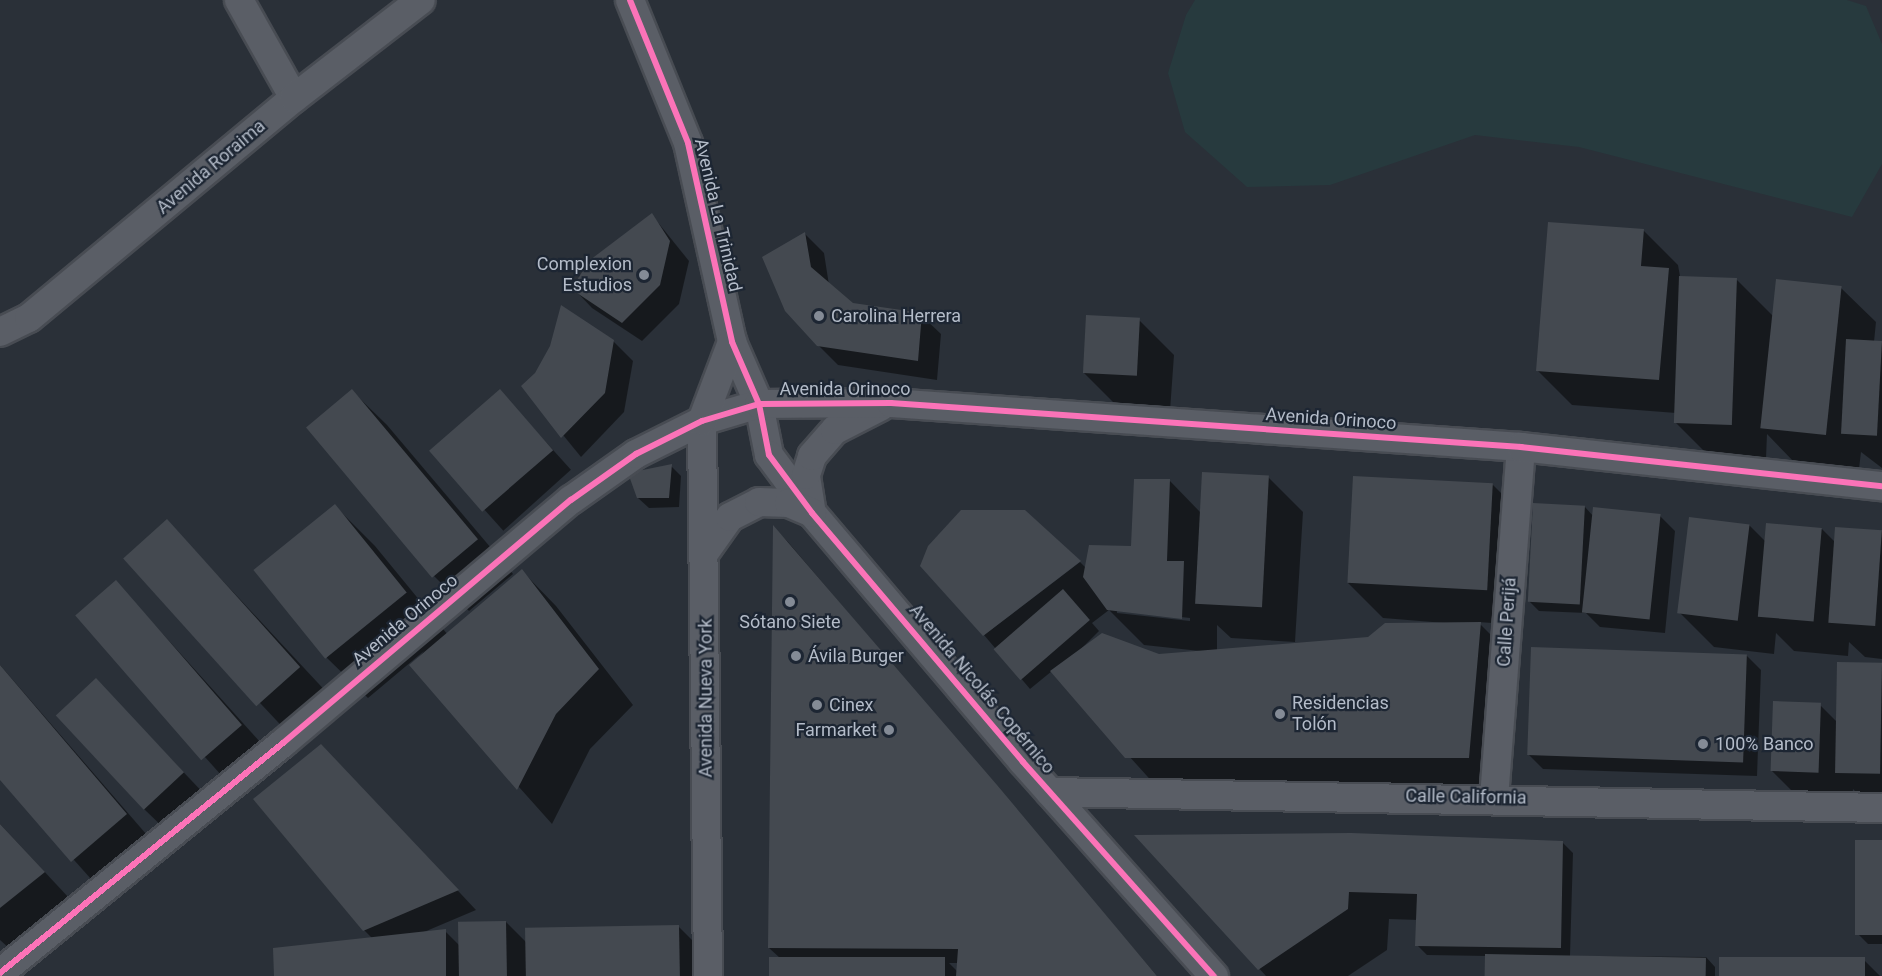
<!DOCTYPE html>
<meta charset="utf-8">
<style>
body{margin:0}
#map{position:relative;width:1882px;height:976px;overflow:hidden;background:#2a3038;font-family:Roboto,sans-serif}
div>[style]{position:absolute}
.green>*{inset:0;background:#273a3e}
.shadow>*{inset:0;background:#0007;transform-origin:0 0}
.building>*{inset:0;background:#444950;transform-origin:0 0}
.roads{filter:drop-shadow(2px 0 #484c53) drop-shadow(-2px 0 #484c53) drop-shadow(0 2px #484c53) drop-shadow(0 -2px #484c53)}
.minor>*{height:28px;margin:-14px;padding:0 14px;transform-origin:14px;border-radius:14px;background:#5a5e66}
.cycleway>*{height:6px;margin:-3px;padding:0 3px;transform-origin:3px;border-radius:3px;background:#fb73b8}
.dots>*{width:16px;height:16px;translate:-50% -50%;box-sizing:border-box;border:3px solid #1d2633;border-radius:50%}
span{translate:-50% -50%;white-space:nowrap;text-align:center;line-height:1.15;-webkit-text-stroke:4.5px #1d2633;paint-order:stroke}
.street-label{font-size:18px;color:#b4bcc9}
.poi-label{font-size:18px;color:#b4bcc9}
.right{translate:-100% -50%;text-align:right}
.left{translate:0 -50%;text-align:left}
</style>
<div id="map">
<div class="green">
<div style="clip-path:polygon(1195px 0,1847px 0,1866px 6px,1882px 44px,1882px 164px,1852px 217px,1579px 147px,1475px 135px,1330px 185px,1247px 187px,1185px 132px,1168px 73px,1186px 15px)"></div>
</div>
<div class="shadow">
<div style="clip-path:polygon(652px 215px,689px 261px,679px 304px,642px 341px,592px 308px,573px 288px)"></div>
<div style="clip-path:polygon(1643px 230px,1678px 265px,1681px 282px,1736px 279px,1773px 316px,1841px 288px,1876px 322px,1874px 342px,1882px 343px,1882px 468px,1861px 452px,1859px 469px,1795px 463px,1767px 434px,1766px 459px,1710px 457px,1676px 423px,1676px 413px,1572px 405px,1537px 370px)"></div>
<div style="clip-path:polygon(805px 234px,824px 253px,829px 285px,852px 304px,921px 315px,941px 334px,937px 380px,838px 365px,818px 345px)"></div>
<div style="clip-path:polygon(1139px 320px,1174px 355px,1170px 411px,1118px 407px,1083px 372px)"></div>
<div style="clip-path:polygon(613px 341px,633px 361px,624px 412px,581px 457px,523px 386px)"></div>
<div style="clip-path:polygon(352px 391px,387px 425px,513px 574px,469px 611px,434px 576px,308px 428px)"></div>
<div style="left:500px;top:391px;width:106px;height:91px;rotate:48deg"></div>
<div style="clip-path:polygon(671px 466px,681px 476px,679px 507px,649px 508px,638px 498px)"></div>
<div style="clip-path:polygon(evenodd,1268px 477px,1303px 512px,1295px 642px,1231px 638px,1217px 625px,1217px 651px,1369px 638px,1457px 624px,1383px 618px,1348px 583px,1493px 485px,1528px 520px,1521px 625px,1478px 622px,1520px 664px,1509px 798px,1166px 797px,1052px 671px,1030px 689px,984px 635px,1080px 562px,1086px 568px,1132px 548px,1170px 481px,1201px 513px,1268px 477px,1109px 610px,1144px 645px,1200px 651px,1159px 656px,1075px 655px,1099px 631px,1092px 623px,1109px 610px,1268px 477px,1117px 610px,1190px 618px,1190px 621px,1117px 613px,1117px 610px)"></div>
<div style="clip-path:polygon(335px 506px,375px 546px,448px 635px,522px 571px,556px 606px,633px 705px,590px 749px,552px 824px,411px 666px,424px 651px,368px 698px,327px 658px)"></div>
<div style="clip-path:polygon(1585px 507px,1594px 517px,1660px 516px,1675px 531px,1665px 633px,1600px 627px,1586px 613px,1539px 611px,1529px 601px)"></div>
<div style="left:167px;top:521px;width:246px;height:56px;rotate:47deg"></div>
<div style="clip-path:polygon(1749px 525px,1766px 542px,1822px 529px,1835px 542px,1882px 531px,1882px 659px,1865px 657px,1849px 642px,1848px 656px,1794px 651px,1776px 633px,1774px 654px,1714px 647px,1680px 613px)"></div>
<div style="clip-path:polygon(evenodd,775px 529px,788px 542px,1157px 976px,770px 976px,780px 958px,769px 948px,775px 529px,949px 963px,958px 963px,958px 972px,949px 963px)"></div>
<div style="left:116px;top:582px;width:217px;height:51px;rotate:48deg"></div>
<div style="clip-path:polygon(1746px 655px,1761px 670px,1757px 776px,1543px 769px,1528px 754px)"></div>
<div style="clip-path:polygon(0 665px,153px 842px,99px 888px,0 777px)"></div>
<div style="clip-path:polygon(1882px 665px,1882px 808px,1871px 808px,1853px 789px,1852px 806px,1806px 805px,1771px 770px,1820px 705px,1837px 722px)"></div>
<div style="clip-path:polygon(96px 680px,210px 800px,171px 835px,144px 809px)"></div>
<div style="clip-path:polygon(340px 765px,476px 910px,424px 932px,445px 931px,460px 946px,506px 922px,527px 943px,679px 927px,698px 946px,699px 976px,275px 976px,373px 939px,364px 930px)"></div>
<div style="clip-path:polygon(0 824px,70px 899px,10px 949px,0 940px)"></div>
<div style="clip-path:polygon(1138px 837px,1563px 843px,1573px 853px,1570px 956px,1706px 957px,1715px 967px,1715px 976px,1486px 976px,1486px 956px,1427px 955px,1417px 945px,1418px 920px,1389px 919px,1387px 950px,1348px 976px,1266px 976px)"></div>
<div style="clip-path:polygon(1882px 842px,1882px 944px,1868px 944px,1858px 934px)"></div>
<div style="clip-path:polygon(1864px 960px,1880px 976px,1720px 976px)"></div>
</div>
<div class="building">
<div style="clip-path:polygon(652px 213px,670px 241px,660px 285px,622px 323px,571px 289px,590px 260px)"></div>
<div style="clip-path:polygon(1548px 222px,1644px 229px,1641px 266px,1669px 268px,1659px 380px,1536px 371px)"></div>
<div style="clip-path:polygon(805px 232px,811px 267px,853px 303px,922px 313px,918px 361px,817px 346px,785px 311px,762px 257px)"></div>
<div style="left:1679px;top:276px;width:58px;height:147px;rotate:2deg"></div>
<div style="left:1776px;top:279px;width:66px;height:150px;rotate:6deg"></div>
<div style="clip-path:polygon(561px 305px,614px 340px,605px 393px,561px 438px,521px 386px,535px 373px,550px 346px)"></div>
<div style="left:1086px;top:315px;width:54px;height:58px;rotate:3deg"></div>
<div style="left:1846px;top:339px;width:36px;height:95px;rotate:3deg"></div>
<div style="left:352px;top:389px;width:196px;height:60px;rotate:50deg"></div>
<div style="left:500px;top:389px;width:81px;height:94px;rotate:49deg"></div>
<div style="clip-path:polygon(672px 464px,669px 498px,637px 498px,628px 473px)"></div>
<div style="left:1202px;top:472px;width:67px;height:132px;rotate:3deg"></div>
<div style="left:1353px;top:476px;width:140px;height:107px;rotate:3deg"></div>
<div style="clip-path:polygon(1134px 479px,1170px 479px,1167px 561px,1184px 561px,1182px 619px,1107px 610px,1083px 577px,1089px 545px,1131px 546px)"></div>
<div style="left:1533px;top:503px;width:52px;height:99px;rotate:3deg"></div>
<div style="left:335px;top:504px;width:114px;height:105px;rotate:51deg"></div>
<div style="left:1593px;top:507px;width:68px;height:106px;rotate:6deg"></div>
<div style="clip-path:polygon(961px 510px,1025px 510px,1081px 561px,983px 636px,920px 566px,928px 546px)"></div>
<div style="left:1689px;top:517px;width:61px;height:97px;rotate:7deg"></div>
<div style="left:167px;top:519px;width:199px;height:59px;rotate:48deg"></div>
<div style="left:1766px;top:523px;width:56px;height:94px;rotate:5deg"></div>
<div style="clip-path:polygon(773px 525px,997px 785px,1157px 976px,956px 976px,958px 949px,768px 948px)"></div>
<div style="left:1835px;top:527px;width:47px;height:96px;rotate:4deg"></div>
<div style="clip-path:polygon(522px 569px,599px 669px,556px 714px,517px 790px,409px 665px)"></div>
<div style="left:116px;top:580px;width:192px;height:54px;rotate:49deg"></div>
<div style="left:1063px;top:589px;width:41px;height:92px;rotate:49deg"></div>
<div style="clip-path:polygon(1481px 622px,1469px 758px,1125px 758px,1050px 671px,1102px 633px,1159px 654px,1368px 637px,1385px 623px)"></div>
<div style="left:1531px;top:647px;width:216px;height:108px;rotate:2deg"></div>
<div style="left:1837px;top:662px;width:45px;height:111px;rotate:1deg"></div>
<div style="clip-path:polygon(0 665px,127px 814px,71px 862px,0 780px)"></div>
<div style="left:96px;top:678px;width:129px;height:55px;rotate:47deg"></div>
<div style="left:1773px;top:701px;width:48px;height:70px;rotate:2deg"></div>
<div style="clip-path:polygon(321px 744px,459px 890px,363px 931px,253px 799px)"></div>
<div style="clip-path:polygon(0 824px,45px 872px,0 908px)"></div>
<div style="clip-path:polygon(1351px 833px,1563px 841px,1561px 948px,1415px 946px,1417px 894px,1349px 892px,1348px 909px,1258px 970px,1134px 835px)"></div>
<div style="left:1855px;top:840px;width:27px;height:95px"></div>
<div style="left:506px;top:921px;width:55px;height:48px;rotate:89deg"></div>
<div style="left:679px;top:925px;width:51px;height:154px;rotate:89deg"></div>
<div style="clip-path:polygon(446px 929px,446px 976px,274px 976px,273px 948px)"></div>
<div style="left:1485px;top:954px;width:221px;height:22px;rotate:1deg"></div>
<div style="left:769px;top:957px;width:176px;height:19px"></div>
<div style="left:1719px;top:957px;width:146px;height:19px"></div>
</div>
<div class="roads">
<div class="minor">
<div style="left:239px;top:0;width:112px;rotate:60.7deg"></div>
<div style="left:630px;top:0;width:154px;rotate:67.9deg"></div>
<div style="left:688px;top:143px;width:204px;rotate:77.5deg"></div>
<div style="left:732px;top:342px;width:68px;rotate:66.5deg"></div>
<div style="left:759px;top:404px;width:52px;rotate:78.9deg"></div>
<div style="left:769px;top:455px;width:72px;rotate:53.4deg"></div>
<div style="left:812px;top:513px;width:326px;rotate:49.7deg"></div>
<div style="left:1023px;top:762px;width:287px;rotate:48.3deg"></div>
<div style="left:0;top:332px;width:32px;rotate:-26deg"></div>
<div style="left:29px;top:318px;width:344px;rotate:-39.7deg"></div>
<div style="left:294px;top:98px;width:160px;rotate:-37.7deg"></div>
<div style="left:811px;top:508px;width:33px;rotate:-99deg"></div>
<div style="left:806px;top:475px;width:20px;rotate:-72deg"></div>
<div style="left:812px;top:456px;width:35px;rotate:-49deg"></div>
<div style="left:835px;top:430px;width:51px;rotate:-27.1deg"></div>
<div style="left:705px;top:552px;width:43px;rotate:-54.5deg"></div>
<div style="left:730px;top:517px;width:33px;rotate:-27deg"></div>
<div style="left:759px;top:502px;width:30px;rotate:2deg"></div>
<div style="left:789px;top:503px;width:25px;rotate:23deg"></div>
<div style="left:1050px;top:792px;width:832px;rotate:1.1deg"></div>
<div style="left:1494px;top:798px;width:352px;rotate:-85.6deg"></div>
<div style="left:0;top:973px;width:365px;rotate:-39.1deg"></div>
<div style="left:283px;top:743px;width:377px;rotate:-40.2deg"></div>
<div style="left:571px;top:500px;width:80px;rotate:-35.3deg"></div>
<div style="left:636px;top:454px;width:74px;rotate:-26.6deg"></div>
<div style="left:702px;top:421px;width:59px;rotate:-16.6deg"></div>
<div style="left:759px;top:404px;width:132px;rotate:-0.4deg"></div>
<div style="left:891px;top:403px;width:632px;rotate:4deg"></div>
<div style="left:1521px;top:447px;width:363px;rotate:6.2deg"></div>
<div style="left:708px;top:976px;width:555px;rotate:-90.62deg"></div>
<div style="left:702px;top:421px;width:85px;rotate:-69.2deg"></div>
</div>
</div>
<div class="cycleway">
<div style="left:630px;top:0;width:154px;rotate:67.9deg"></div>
<div style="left:688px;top:143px;width:204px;rotate:77.5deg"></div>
<div style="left:732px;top:342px;width:68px;rotate:66.5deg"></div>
<div style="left:759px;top:404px;width:52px;rotate:78.9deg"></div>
<div style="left:769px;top:455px;width:72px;rotate:53.4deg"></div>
<div style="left:812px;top:513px;width:326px;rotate:49.7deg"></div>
<div style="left:1023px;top:762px;width:287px;rotate:48.3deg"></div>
<div style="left:0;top:973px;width:365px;rotate:-39.1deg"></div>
<div style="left:283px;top:743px;width:377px;rotate:-40.2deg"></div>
<div style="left:571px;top:500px;width:80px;rotate:-35.3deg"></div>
<div style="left:636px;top:454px;width:74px;rotate:-26.6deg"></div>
<div style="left:702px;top:421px;width:59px;rotate:-16.6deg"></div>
<div style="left:759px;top:404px;width:132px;rotate:-0.4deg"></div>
<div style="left:891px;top:403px;width:632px;rotate:4deg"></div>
<div style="left:1521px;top:447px;width:363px;rotate:6.2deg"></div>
</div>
<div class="dots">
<div style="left:644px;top:275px;background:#848b96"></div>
<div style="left:819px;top:316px;background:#848b96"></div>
<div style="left:790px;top:602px;background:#848b96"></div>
<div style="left:796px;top:656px;background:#848b96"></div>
<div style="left:817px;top:705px;background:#848b96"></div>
<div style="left:1280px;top:714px;background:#848b96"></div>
<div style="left:889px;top:730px;background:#848b96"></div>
<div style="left:1703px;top:744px;background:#848b96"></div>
</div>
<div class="street-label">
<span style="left:211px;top:167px;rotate:-40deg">Avenida Roraima</span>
<span style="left:718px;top:215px;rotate:77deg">Avenida La Trinidad</span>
<span style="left:845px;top:389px">Avenida Orinoco</span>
<span style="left:1331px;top:419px;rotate:4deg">Avenida Orinoco</span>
<span style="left:405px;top:620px;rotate:-40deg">Avenida Orinoco</span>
<span style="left:1507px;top:622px;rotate:-86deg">Calle Perijá</span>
<span style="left:982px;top:689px;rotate:50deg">Avenida Nicolás Copérnico</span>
<span style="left:706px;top:698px;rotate:-90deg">Avenida Nueva York</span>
<span style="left:1466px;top:797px;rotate:1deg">Calle California</span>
</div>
<div class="poi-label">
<span class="right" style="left:632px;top:275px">Complexion<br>Estudios</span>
<span class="left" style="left:831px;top:316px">Carolina Herrera</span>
<span style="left:790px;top:622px">Sótano Siete</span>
<span class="left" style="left:808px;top:656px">Ávila Burger</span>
<span class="left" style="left:1292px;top:714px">Residencias<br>Tolón</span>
<span class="left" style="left:829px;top:705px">Cinex</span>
<span class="right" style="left:877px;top:730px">Farmarket</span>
<span class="left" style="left:1715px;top:744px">100% Banco</span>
</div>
</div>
